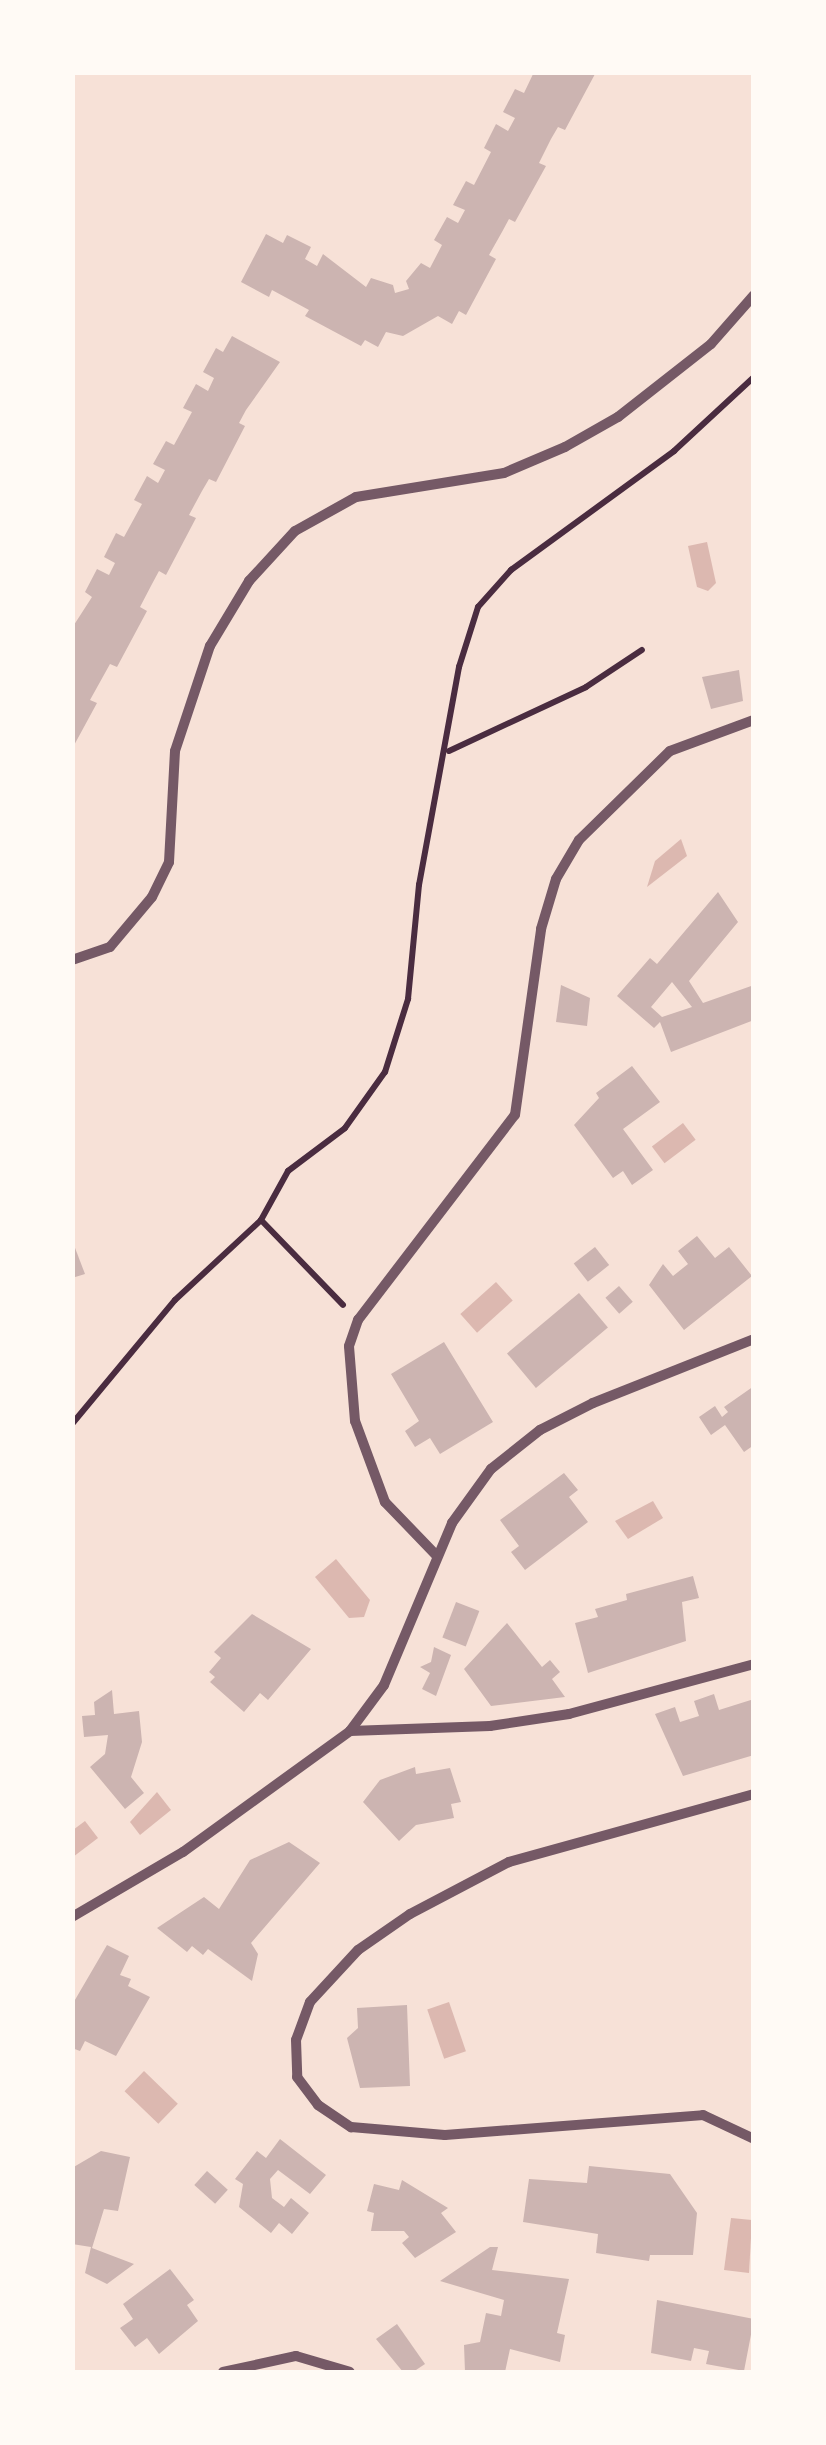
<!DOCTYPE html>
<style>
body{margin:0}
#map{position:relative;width:826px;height:2445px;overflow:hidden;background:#f7e1d7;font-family:"PT Sans Narrow",sans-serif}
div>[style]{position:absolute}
.water>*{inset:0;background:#dcb8b0;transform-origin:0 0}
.building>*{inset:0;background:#ccb4b1;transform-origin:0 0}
.path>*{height:6px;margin:-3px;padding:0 3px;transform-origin:3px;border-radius:3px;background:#4a2c40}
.minor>*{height:10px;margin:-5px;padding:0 5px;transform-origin:5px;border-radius:5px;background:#755966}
span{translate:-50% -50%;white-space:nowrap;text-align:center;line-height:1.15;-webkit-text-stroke:8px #fffaf5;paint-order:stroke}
.frame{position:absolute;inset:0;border:75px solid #fffaf5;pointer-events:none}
</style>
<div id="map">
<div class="water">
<div style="clip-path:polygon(707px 542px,716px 583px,708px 591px,697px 587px,688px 546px)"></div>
<div style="clip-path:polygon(681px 839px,687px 856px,647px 887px,655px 861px)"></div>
<div style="left:683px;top:1123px;width:21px;height:39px;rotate:53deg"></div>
<div style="left:496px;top:1282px;width:25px;height:48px;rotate:48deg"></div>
<div style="clip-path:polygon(653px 1501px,663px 1518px,628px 1539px,615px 1521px)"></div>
<div style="clip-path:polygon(336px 1559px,370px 1600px,364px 1617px,349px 1618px,315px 1577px)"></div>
<div style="clip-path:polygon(157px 1792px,171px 1810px,140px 1835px,130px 1822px)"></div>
<div style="clip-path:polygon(85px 1821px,98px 1838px,73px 1857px,73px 1830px)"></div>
<div style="left:449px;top:2002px;width:52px;height:23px;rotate:71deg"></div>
<div style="left:144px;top:2071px;width:47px;height:28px;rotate:44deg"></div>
<div style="clip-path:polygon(731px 2218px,752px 2220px,749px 2273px,724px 2270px)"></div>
</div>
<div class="building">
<div style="clip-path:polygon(534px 72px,595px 74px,565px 130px,558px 127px,551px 139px,539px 163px,546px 166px,515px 222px,509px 219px,502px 232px,489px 255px,496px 259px,466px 315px,459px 311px,452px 324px,438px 316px,403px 336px,386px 332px,378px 347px,365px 340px,361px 346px,305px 316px,309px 310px,285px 297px,272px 290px,269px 297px,241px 282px,266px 234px,283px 243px,287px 235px,311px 247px,305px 259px,317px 266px,323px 254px,366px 287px,371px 278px,393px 285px,395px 293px,409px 289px,406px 281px,421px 263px,430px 268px,442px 245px,434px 240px,447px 217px,458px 223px,465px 210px,453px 205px,466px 181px,474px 185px,491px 152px,484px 148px,496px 124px,508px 131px,515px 118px,503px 112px,515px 89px,524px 93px)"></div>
<div style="clip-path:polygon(232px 336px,280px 362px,246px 410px,239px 423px,245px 426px,216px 482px,209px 479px,202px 491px,189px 515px,196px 518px,166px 575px,159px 571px,152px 584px,140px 607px,147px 611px,117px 667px,110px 664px,90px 700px,97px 703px,72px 749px,72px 628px,92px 597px,85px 592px,97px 569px,109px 575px,115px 563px,104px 557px,116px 533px,124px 537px,142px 504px,134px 500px,147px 476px,158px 483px,165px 470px,153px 464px,166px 441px,174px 445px,192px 412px,183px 408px,196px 384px,208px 391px,214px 378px,203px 372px,216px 348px,223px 352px)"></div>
<div style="clip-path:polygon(739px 670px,743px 701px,711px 709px,702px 677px)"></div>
<div style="clip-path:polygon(evenodd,718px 892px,738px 922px,689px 981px,703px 1003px,754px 985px,754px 1020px,671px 1052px,660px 1022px,654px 1028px,617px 996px,650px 958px,657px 964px,718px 892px,672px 982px,692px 1007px,662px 1017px,651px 1007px,672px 982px)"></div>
<div style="clip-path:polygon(561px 985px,590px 998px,587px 1026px,556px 1022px)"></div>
<div style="clip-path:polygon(632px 1066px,660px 1102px,623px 1129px,653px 1170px,632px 1185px,623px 1171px,613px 1178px,574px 1125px,599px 1098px,596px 1093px)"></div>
<div style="clip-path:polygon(697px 1236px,715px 1258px,729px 1247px,752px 1276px,684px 1330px,649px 1285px,663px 1264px,673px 1276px,688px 1264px,678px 1251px)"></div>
<div style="clip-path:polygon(72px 1240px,85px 1274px,72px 1278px)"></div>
<div style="left:595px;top:1247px;width:23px;height:27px;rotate:52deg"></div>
<div style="left:619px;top:1286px;width:21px;height:18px;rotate:49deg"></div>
<div style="left:579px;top:1293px;width:45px;height:94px;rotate:50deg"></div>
<div style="clip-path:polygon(444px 1342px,493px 1422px,440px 1454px,430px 1438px,415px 1447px,405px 1431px,419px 1421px,391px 1374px)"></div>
<div style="clip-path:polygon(754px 1386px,754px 1445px,744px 1452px,725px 1425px,711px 1435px,699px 1417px,715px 1406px,722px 1417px,728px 1412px,724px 1407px)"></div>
<div style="clip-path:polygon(564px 1473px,578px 1490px,569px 1497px,588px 1522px,525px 1570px,511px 1552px,519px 1546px,500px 1520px)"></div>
<div style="clip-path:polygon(693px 1576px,699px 1598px,682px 1602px,686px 1641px,588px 1673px,575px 1623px,598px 1617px,595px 1609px,627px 1600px,626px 1594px)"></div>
<div style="left:456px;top:1602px;width:25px;height:38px;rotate:21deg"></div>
<div style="clip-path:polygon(252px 1614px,311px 1649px,268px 1700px,260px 1693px,244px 1712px,210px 1682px,215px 1677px,209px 1672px,221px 1658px,214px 1652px)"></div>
<div style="clip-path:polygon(507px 1623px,542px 1667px,550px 1660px,560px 1672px,552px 1679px,565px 1697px,491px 1706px,464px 1669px)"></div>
<div style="clip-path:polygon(434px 1647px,451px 1655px,436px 1696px,422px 1689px,430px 1673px,420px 1667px,431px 1662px)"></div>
<div style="clip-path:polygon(112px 1690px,114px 1714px,139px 1711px,142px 1742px,131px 1777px,144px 1793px,125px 1809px,90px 1767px,105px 1754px,108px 1735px,84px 1737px,82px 1716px,95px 1715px,94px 1702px)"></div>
<div style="clip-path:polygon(714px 1694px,719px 1710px,754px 1699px,754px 1755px,683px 1776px,655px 1714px,675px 1707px,680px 1722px,699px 1716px,694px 1701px)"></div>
<div style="clip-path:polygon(415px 1767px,416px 1774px,450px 1768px,461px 1802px,451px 1804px,454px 1818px,416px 1825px,399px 1841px,363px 1802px,380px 1780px)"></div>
<div style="clip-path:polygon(289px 1842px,320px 1863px,251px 1943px,258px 1954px,252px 1981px,208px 1949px,203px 1955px,192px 1946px,187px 1952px,157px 1928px,204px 1897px,219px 1909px,250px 1860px)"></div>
<div style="clip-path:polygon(107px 1945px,129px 1956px,120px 1975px,131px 1979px,128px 1986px,150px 1997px,116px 2056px,85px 2041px,80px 2051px,72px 2048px,72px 2005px)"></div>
<div style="clip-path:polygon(407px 2005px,410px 2086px,360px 2088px,347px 2038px,358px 2028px,357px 2008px)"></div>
<div style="clip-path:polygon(280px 2139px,326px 2175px,310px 2194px,278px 2170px,270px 2179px,272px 2198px,284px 2207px,291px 2198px,309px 2213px,292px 2234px,279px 2223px,271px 2233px,239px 2207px,243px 2184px,235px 2179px,257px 2151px,266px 2158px)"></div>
<div style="clip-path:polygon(101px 2151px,130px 2157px,118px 2211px,104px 2209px,92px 2248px,134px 2264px,107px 2284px,85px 2273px,91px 2247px,72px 2244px,72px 2168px)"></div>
<div style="clip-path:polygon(589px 2166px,670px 2174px,697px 2213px,693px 2255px,650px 2255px,649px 2261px,596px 2253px,598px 2234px,523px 2222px,529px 2179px,587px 2183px)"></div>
<div style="left:207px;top:2171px;width:28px;height:19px;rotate:42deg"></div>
<div style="clip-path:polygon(402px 2180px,448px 2208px,441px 2213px,456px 2232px,415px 2258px,402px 2243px,409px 2237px,404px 2231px,371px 2231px,374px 2213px,367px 2211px,374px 2184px,399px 2190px)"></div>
<div style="clip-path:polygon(490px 2247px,498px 2247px,492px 2270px,569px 2279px,557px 2333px,565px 2335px,560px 2362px,510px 2349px,505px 2372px,465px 2372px,464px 2345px,480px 2342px,486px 2313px,501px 2316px,504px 2300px,440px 2281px)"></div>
<div style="clip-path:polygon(170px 2269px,194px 2300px,187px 2305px,198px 2321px,159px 2354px,147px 2338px,135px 2347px,120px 2328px,133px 2319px,123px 2304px)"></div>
<div style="clip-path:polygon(657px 2300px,754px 2319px,744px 2371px,706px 2364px,709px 2351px,694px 2348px,691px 2361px,651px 2353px)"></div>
<div style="clip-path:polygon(397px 2324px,425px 2364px,413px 2372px,403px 2372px,376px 2339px)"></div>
</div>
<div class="path">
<div style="left:449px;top:751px;width:151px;rotate:-25deg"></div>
<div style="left:586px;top:687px;width:67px;rotate:-33.5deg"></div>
<div style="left:261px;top:1220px;width:118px;rotate:46deg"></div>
<div style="left:72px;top:1424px;width:161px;rotate:-50.3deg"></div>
<div style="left:175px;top:1300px;width:117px;rotate:-42.9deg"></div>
<div style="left:261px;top:1220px;width:56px;rotate:-61.1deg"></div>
<div style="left:288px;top:1171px;width:71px;rotate:-37deg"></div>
<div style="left:345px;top:1128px;width:69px;rotate:-54.5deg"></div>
<div style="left:385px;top:1072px;width:77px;rotate:-72.5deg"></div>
<div style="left:408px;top:999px;width:115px;rotate:-84.5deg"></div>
<div style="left:419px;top:885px;width:222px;rotate:-79.6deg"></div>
<div style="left:459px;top:667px;width:63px;rotate:-72.4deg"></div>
<div style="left:478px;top:607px;width:50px;rotate:-48.3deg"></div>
<div style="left:511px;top:570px;width:202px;rotate:-36.1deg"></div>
<div style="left:674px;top:451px;width:109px;rotate:-42.8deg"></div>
</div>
<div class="minor">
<div style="left:72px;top:960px;width:40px;rotate:-18.9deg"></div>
<div style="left:110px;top:947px;width:65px;rotate:-50deg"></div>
<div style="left:152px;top:897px;width:39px;rotate:-64deg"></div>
<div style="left:169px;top:862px;width:111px;rotate:-86.9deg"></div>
<div style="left:175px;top:751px;width:111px;rotate:-71.6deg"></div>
<div style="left:210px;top:646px;width:76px;rotate:-59deg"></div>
<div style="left:249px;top:581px;width:68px;rotate:-47.4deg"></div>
<div style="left:295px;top:531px;width:70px;rotate:-29.1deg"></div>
<div style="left:356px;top:497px;width:150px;rotate:-9.2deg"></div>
<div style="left:504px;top:473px;width:66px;rotate:-23.1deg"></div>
<div style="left:565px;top:447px;width:61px;rotate:-29.5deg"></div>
<div style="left:618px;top:417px;width:118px;rotate:-38.1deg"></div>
<div style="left:711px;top:344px;width:65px;rotate:-48.7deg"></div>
<div style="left:436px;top:1555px;width:74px;rotate:-133.9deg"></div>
<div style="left:385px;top:1502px;width:86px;rotate:-110.3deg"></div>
<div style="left:355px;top:1421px;width:75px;rotate:-94.6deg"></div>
<div style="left:349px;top:1346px;width:28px;rotate:-71deg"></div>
<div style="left:358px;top:1320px;width:258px;rotate:-52.6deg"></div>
<div style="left:515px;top:1115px;width:188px;rotate:-82deg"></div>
<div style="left:541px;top:929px;width:52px;rotate:-73.3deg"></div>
<div style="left:556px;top:879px;width:45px;rotate:-59.5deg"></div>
<div style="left:579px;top:840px;width:127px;rotate:-44.4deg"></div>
<div style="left:670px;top:751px;width:90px;rotate:-20.3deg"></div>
<div style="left:350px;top:1731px;width:140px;rotate:-2deg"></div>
<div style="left:490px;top:1726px;width:80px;rotate:-8.6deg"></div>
<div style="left:569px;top:1714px;width:192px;rotate:-15.1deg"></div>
<div style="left:754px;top:1794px;width:254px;rotate:164.5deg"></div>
<div style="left:509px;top:1862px;width:112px;rotate:152.3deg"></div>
<div style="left:410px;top:1914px;width:63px;rotate:145.3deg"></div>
<div style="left:358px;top:1950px;width:71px;rotate:132.7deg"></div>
<div style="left:310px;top:2002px;width:40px;rotate:110.2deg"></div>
<div style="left:296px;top:2040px;width:37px;rotate:88deg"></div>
<div style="left:297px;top:2077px;width:35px;rotate:53deg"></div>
<div style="left:318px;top:2105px;width:40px;rotate:34deg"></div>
<div style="left:351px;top:2127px;width:94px;rotate:4.9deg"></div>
<div style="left:445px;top:2135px;width:259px;rotate:-4.4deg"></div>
<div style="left:703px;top:2115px;width:56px;rotate:25.2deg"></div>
<div style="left:72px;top:1917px;width:129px;rotate:-30.4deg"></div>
<div style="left:183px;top:1852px;width:206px;rotate:-35.9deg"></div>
<div style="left:350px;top:1731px;width:57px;rotate:-53.5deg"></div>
<div style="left:384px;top:1685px;width:176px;rotate:-67.2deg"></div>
<div style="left:452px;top:1523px;width:67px;rotate:-54.2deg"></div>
<div style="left:491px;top:1469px;width:63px;rotate:-38.5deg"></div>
<div style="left:540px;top:1430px;width:59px;rotate:-27deg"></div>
<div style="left:593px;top:1403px;width:173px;rotate:-21.7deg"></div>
<div style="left:223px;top:2372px;width:75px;rotate:-12.4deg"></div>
<div style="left:296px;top:2356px;width:56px;rotate:16.5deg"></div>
</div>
<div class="frame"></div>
</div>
